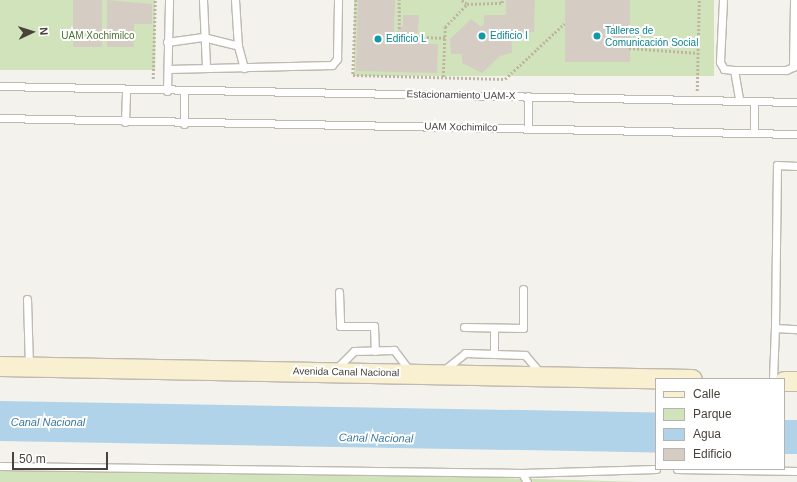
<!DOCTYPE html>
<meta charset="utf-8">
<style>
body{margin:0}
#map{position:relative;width:797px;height:482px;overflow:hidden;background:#f4f2ec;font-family:Helvetica,sans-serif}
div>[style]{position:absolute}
.green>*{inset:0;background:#d1e3ba;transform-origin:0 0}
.water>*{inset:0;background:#b0d3e9;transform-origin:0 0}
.building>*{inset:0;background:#d5cdc3;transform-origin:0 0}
.path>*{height:2.5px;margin-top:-1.25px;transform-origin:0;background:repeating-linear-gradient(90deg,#bfb4a2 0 2px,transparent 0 4px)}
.roads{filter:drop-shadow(1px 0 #bfb9af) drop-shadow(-1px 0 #bfb9af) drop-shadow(0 1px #bfb9af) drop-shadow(0 -1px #bfb9af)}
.lane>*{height:7px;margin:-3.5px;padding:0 3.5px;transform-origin:3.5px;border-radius:3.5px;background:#fff}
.secondary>*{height:19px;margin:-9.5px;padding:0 9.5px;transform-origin:9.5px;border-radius:9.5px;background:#f9efd1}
.dots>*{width:11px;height:11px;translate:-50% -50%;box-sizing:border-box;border:2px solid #fff;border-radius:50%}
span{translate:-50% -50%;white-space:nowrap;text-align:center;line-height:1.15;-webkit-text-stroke:4px #fff;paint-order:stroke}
.culture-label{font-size:10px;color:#0d838f}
.left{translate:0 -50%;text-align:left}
.park-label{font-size:10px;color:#4d7433}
.street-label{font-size:10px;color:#48423a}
.water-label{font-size:11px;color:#3d79a1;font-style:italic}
.legend{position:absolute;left:655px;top:378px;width:130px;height:92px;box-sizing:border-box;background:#fff;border:1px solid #b6b3b0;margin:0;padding:5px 7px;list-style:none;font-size:12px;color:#48423a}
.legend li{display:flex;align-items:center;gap:8px;height:20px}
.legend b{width:20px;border:1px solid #b6b3b0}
.north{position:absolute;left:12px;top:12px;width:40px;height:40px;-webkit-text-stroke:3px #fff;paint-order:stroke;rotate:86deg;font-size:11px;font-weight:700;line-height:16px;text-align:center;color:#48423a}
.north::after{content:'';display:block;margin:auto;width:14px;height:18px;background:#48423a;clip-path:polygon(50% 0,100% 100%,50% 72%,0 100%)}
.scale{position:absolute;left:12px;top:452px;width:96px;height:18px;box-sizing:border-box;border:2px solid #48423a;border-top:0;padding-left:5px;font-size:12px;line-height:14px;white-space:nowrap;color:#48423a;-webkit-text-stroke:3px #fff;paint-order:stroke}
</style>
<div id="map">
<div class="green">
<div style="left:0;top:0;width:155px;height:70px"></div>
<div style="left:354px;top:0;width:360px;height:76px"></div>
<div style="clip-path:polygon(0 464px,575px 480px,640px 482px,0 482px)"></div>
</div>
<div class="water">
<div style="left:0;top:401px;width:656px;height:40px;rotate:1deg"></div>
<div style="left:784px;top:420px;width:13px;height:34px"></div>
</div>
<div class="building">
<div style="left:73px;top:0;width:29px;height:47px"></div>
<div style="clip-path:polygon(107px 0,152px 4px,152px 24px,134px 24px,134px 47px,107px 47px)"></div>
<div style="clip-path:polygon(358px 0,395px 0,394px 33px,403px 26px,403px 15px,419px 15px,418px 33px,407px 33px,396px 42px,438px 44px,437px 73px,356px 71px)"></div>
<div style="clip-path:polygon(506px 0,535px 0,534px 32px,511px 33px,512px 53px,500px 56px,482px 73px,462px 63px,462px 54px,451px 54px,450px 39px,471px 19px,480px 26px,484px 25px,484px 15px,506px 15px)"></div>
<div style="left:565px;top:0;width:65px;height:62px"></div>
</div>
<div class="path">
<div style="left:356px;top:0;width:75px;rotate:92.3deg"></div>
<div style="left:353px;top:75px;width:152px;rotate:1.5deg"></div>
<div style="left:505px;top:79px;width:81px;rotate:-43deg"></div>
<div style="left:462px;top:0;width:6px;rotate:39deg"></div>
<div style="left:399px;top:29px;width:29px;rotate:-90deg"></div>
<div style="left:403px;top:36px;width:42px;rotate:2.7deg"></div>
<div style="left:629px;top:48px;width:69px;rotate:4.1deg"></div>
<div style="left:443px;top:77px;width:50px;rotate:-87.7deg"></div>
<div style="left:445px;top:27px;width:32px;rotate:-46deg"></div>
<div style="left:467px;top:4px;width:35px;rotate:-2deg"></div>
<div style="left:502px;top:3px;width:3px;rotate:-90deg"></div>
<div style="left:153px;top:79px;width:79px;rotate:-88.5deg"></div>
<div style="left:697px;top:91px;width:91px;rotate:-88.7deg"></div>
</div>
<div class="roads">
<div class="lane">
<div style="left:203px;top:0;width:67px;rotate:87.4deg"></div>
<div style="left:235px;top:0;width:46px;rotate:86.3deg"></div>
<div style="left:238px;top:46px;width:23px;rotate:75deg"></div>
<div style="left:723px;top:0;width:62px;rotate:92.8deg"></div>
<div style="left:720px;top:62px;width:8px;rotate:60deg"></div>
<div style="left:724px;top:69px;width:10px;rotate:6deg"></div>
<div style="left:734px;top:70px;width:52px"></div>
<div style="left:786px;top:70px;width:8px;rotate:-23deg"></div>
<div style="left:793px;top:67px;width:67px;rotate:-89.1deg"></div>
<div style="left:167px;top:42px;width:36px;rotate:-8deg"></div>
<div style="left:203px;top:37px;width:36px;rotate:14deg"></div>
<div style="left:168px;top:69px;width:164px;rotate:-1.4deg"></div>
<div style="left:332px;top:65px;width:8px;rotate:-50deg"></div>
<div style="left:337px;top:59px;width:59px;rotate:-89deg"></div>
<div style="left:734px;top:70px;width:29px;rotate:80deg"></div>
<div style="left:0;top:86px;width:797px;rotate:1.15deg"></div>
<div style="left:167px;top:91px;width:91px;rotate:-88.7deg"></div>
<div style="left:528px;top:96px;width:32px;rotate:90deg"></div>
<div style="left:0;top:118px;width:797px;rotate:1.15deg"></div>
<div style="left:125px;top:122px;width:33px;rotate:-88deg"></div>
<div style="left:184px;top:124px;width:33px;rotate:-90deg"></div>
<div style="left:754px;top:132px;width:31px;rotate:-90deg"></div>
<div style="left:797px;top:166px;width:20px;rotate:-177deg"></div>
<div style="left:777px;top:165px;width:163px;rotate:90.7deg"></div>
<div style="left:775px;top:328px;width:22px;rotate:3deg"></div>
<div style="left:339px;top:292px;width:34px;rotate:88deg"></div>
<div style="left:340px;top:326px;width:34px"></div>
<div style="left:374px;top:326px;width:25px;rotate:88deg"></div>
<div style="left:27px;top:299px;width:66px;rotate:88.3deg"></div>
<div style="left:464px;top:327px;width:59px;rotate:1deg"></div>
<div style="left:523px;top:328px;width:39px;rotate:-90deg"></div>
<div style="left:494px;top:328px;width:26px;rotate:90deg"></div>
<div style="left:336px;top:369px;width:25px;rotate:-45deg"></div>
<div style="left:354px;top:351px;width:40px;rotate:-1.4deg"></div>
<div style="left:394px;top:350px;width:26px;rotate:53deg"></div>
<div style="left:443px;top:371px;width:28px;rotate:-39deg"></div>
<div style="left:465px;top:353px;width:60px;rotate:1.9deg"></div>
<div style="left:525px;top:355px;width:23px;rotate:50deg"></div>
<div style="left:773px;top:379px;width:51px;rotate:-87.8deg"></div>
<div style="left:0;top:466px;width:522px;rotate:0.77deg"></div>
<div style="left:522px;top:473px;width:10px;rotate:61deg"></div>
<div style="left:677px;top:469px;width:120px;rotate:1deg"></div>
<div style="left:522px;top:473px;width:134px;rotate:-1.7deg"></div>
</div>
<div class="secondary">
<div style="left:0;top:366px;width:692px;rotate:1.08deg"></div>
<div style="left:784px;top:381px;width:13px"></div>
</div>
</div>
<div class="dots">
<div style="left:482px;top:36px;background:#0f9aa8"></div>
<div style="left:597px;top:36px;background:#0f9aa8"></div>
<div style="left:378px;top:39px;background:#0f9aa8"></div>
</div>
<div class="culture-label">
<span class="left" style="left:605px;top:36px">Talleres de<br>Comunicación Social</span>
<span class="left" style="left:490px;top:36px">Edificio I</span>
<span class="left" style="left:386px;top:39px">Edificio L</span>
</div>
<div class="park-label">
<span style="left:98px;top:36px">UAM Xochimilco</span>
</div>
<div class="street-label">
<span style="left:461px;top:95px;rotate:1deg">Estacionamiento UAM-X</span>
<span style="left:461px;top:127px;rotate:1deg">UAM Xochimilco</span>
<span style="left:346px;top:372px;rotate:1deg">Avenida Canal Nacional</span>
</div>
<div class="water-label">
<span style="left:48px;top:422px">Canal Nacional</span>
<span style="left:376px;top:438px;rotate:1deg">Canal Nacional</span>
</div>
<ul class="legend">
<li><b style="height:5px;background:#f9efd1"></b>Calle</li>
<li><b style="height:11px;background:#d1e3ba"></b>Parque</li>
<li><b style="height:11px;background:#b0d3e9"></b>Agua</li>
<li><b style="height:11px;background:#d5cdc3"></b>Edificio</li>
</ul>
<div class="north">N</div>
<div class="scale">50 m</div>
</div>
